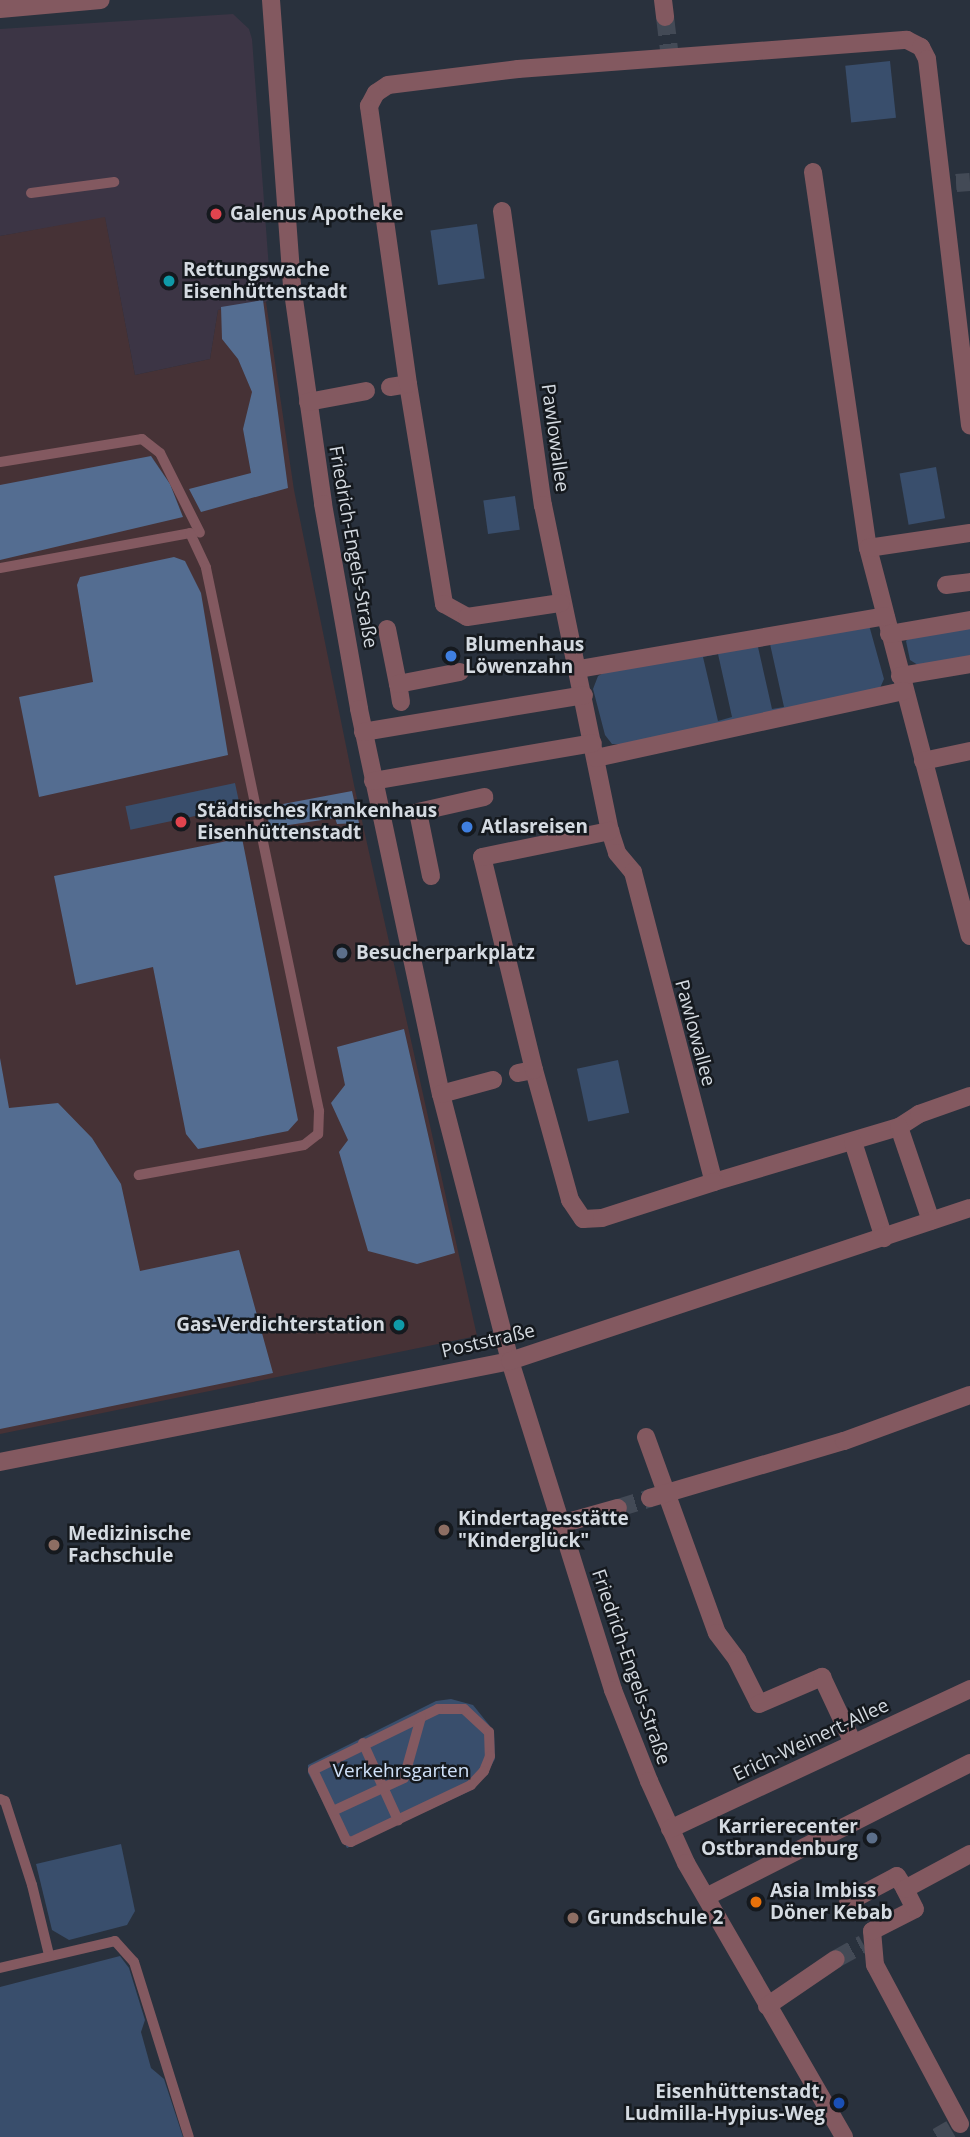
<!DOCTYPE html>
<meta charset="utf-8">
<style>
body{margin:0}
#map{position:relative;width:970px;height:2137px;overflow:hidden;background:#29313d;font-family:"Open Sans",sans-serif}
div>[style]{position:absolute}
.commercial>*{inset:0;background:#3c3545}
.medical>*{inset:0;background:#463236}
.green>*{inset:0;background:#394e6c;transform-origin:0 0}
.forest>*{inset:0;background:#546d91}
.street-tunnel>*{height:18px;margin-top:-9px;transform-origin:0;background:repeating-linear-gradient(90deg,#434a56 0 18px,transparent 0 27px)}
.lane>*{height:10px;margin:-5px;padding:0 5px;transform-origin:5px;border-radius:5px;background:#835960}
.street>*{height:18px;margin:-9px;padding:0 9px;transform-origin:9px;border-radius:9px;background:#835960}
.dots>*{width:19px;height:19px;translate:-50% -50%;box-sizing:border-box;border:4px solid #15191e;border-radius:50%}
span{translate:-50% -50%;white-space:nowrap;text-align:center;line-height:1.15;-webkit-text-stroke:5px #15191e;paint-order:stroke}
.poi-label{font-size:19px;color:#d4dae1;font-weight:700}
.left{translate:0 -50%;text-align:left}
.right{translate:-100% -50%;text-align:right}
.street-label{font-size:19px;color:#d4dae1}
.park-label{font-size:19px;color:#d0e1f9}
</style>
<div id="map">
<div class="commercial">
<div style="clip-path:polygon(233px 14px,249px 29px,252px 39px,271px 296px,266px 302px,218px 310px,210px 359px,135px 375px,105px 218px,0 236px,0 29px)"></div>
</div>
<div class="medical">
<div style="clip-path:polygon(105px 217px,135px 375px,210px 359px,218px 310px,266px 302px,294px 490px,354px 785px,477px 1336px,0 1434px,0 236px)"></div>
</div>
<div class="green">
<div style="left:890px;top:61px;width:57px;height:45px;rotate:84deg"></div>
<div style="left:477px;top:224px;width:55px;height:47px;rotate:82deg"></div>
<div style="left:936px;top:467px;width:52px;height:37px;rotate:80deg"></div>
<div style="left:515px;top:496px;width:34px;height:32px;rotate:82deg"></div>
<div style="clip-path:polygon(evenodd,869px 625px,884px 679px,880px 688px,624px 744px,612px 744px,605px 735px,593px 689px,598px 676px,609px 670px,869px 625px,770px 644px,784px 707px,772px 709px,758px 647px,770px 644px,869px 625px,718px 654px,732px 717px,718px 721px,703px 657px,718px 654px)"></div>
<div style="clip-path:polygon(970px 625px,970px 657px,918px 665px,910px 660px,906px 641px,912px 634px)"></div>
<div style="left:235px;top:783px;width:24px;height:112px;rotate:78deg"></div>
<div style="left:618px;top:1060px;width:54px;height:42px;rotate:78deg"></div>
<div style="clip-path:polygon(451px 1699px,473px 1705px,494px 1731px,495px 1759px,486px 1775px,472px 1790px,347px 1848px,308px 1773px,308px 1765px,436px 1701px)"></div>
<div style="clip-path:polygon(121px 1844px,135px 1911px,127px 1925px,69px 1940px,52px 1930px,36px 1864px)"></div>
<div style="clip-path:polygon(120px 1956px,129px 1968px,145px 2020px,141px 2032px,151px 2068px,164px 2079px,183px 2137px,0 2137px,0 1987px)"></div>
</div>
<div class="forest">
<div style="clip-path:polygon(263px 300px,288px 488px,201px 512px,189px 489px,251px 473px,243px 429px,252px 392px,238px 359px,222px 339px,221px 307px)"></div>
<div style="clip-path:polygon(151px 456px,170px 484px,183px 517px,0 560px,0 485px)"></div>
<div style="clip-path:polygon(174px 557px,185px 561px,201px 593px,228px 755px,39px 797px,19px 697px,93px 682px,77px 585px,80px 577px)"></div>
<div style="clip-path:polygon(352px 791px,359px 823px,337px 824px,335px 818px,269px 828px,267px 807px)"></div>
<div style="clip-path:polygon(242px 838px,298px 1120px,288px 1131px,198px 1149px,186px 1134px,153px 967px,76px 985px,54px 876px)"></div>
<div style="clip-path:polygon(404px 1029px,455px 1253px,417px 1264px,368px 1251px,339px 1152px,348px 1140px,331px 1103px,345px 1085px,337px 1047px)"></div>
<div style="clip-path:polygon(0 1058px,9px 1108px,58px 1103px,92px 1138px,121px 1184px,140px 1271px,239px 1250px,273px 1373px,0 1429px)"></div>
</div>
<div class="street-tunnel">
<div style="left:665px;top:17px;width:33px;rotate:83deg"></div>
<div style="left:956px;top:183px;width:14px;rotate:-4deg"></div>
<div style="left:618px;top:1508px;width:34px;rotate:-17deg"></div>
<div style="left:836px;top:1959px;width:31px;rotate:-29deg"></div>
<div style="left:937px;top:2137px;width:16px;rotate:-30deg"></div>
</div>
<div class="lane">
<div style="left:31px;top:193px;width:84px;rotate:-7.5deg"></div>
<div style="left:0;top:462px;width:144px;rotate:-9.2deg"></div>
<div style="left:142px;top:439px;width:23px;rotate:38deg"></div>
<div style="left:160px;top:453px;width:89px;rotate:63.4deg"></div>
<div style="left:0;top:568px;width:193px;rotate:-10.4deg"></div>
<div style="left:190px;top:533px;width:38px;rotate:65deg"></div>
<div style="left:206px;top:568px;width:555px;rotate:78.24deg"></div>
<div style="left:319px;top:1111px;width:23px;rotate:92deg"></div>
<div style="left:318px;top:1134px;width:18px;rotate:142deg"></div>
<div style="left:304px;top:1145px;width:168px;rotate:169.7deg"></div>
<div style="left:438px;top:1709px;width:26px"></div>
<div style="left:464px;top:1709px;width:34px;rotate:43deg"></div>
<div style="left:489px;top:1732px;width:24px;rotate:88deg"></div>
<div style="left:490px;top:1756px;width:16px;rotate:112deg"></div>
<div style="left:484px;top:1771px;width:19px;rotate:133deg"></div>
<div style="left:471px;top:1785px;width:133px;rotate:154.6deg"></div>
<div style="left:351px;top:1842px;width:5px;rotate:-158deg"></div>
<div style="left:346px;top:1840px;width:77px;rotate:-115.2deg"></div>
<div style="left:313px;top:1770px;width:139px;rotate:-26deg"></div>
<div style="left:363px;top:1743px;width:85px;rotate:65.6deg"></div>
<div style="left:0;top:1799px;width:5px;rotate:22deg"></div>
<div style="left:5px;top:1801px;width:88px;rotate:72.2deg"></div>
<div style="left:32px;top:1885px;width:72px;rotate:76.3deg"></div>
<div style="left:333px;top:1811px;width:78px;rotate:-24.9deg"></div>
<div style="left:404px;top:1778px;width:63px;rotate:-74.4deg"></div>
<div style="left:0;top:1968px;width:118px;rotate:-13.2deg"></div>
<div style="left:115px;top:1941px;width:28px;rotate:48deg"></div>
<div style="left:134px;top:1962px;width:183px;rotate:72.6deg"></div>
</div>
<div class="street">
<div style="left:271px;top:0;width:286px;rotate:85.8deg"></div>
<div style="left:292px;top:285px;width:221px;rotate:81.9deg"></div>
<div style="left:323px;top:504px;width:208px;rotate:80deg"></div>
<div style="left:359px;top:709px;width:394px;rotate:78deg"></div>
<div style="left:441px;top:1094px;width:276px;rotate:75.5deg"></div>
<div style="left:510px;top:1361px;width:345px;rotate:72.6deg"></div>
<div style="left:613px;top:1690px;width:98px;rotate:68.4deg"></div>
<div style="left:649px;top:1781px;width:90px;rotate:65.7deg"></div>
<div style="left:686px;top:1863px;width:316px;rotate:60deg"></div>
<div style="left:663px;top:0;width:17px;rotate:83deg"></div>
<div style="left:0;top:9px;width:101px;rotate:-5.1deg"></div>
<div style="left:813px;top:172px;width:380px;rotate:81.7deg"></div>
<div style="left:868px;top:548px;width:401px;rotate:75.3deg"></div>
<div style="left:502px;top:211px;width:297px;rotate:82.1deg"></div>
<div style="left:543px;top:505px;width:333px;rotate:78.4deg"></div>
<div style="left:610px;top:831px;width:23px;rotate:72deg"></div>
<div style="left:617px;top:853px;width:25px;rotate:50deg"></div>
<div style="left:633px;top:872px;width:320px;rotate:75.4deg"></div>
<div style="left:714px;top:1182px;width:193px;rotate:-16.6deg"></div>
<div style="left:899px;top:1127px;width:24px;rotate:-33deg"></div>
<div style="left:919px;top:1114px;width:54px;rotate:-19.4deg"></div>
<div style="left:408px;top:384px;width:223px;rotate:80.7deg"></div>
<div style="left:444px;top:604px;width:26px;rotate:29deg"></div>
<div style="left:467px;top:617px;width:95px;rotate:-8.5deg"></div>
<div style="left:390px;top:387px;width:18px;rotate:-9deg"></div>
<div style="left:408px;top:384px;width:281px;rotate:-98deg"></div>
<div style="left:369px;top:106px;width:15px;rotate:-62deg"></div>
<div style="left:376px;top:93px;width:14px;rotate:-34deg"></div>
<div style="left:388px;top:85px;width:131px;rotate:-7deg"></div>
<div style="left:518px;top:69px;width:390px;rotate:-4.3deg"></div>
<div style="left:907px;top:40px;width:16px;rotate:27deg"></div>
<div style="left:921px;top:47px;width:13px;rotate:63deg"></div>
<div style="left:927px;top:59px;width:369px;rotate:83.3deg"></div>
<div style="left:308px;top:402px;width:59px;rotate:-10.7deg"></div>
<div style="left:868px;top:548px;width:103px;rotate:-8.4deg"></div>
<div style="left:946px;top:585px;width:24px;rotate:-7deg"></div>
<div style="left:387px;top:629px;width:56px;rotate:78.7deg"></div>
<div style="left:889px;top:634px;width:82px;rotate:-9.8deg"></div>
<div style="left:579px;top:669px;width:311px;rotate:-9.8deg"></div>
<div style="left:900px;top:676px;width:71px;rotate:-9.7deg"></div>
<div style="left:401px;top:702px;width:18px;rotate:-99deg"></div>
<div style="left:398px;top:684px;width:63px;rotate:-11deg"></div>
<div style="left:363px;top:732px;width:224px;rotate:-9.5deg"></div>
<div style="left:596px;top:758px;width:315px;rotate:-12.3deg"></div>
<div style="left:923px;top:761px;width:48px;rotate:-12deg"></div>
<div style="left:373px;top:781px;width:223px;rotate:-9.8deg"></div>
<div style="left:431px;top:876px;width:65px;rotate:-101.5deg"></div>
<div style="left:418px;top:812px;width:68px;rotate:-12.8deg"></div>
<div style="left:534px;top:1070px;width:135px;rotate:74.5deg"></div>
<div style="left:570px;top:1200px;width:23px;rotate:56deg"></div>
<div style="left:583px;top:1219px;width:19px;rotate:-3deg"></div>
<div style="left:602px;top:1218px;width:118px;rotate:-17.8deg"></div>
<div style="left:518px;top:1073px;width:16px;rotate:-11deg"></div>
<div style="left:534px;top:1070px;width:219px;rotate:-103.7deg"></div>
<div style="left:482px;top:857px;width:131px;rotate:-11.5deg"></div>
<div style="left:441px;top:1094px;width:54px;rotate:-15.1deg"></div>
<div style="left:899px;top:1127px;width:99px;rotate:71.2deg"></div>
<div style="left:853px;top:1142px;width:101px;rotate:72.1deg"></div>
<div style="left:646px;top:1437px;width:208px;rotate:70.1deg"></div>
<div style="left:717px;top:1633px;width:34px;rotate:53deg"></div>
<div style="left:737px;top:1660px;width:49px;rotate:63.4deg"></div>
<div style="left:759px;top:1704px;width:69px;rotate:-23.2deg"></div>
<div style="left:822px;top:1677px;width:73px;rotate:64.8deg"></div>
<div style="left:0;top:1462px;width:520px;rotate:-11.2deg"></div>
<div style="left:510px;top:1361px;width:485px;rotate:-18.4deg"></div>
<div style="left:650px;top:1498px;width:202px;rotate:-16.4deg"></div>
<div style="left:844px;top:1441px;width:134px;rotate:-20.1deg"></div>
<div style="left:561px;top:1524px;width:59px;rotate:-15.7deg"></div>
<div style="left:670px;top:1829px;width:331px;rotate:-25deg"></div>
<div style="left:708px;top:1896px;width:294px;rotate:-26.9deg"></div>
<div style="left:848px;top:1902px;width:55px;rotate:-28deg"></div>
<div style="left:897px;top:1876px;width:15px;rotate:58deg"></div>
<div style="left:767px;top:2006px;width:83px;rotate:-34.3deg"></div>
<div style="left:960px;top:2124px;width:180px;rotate:-118.1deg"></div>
<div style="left:875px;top:1965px;width:34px;rotate:-95deg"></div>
<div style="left:872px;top:1931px;width:48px;rotate:-27.1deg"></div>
<div style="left:915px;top:1909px;width:22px;rotate:-117deg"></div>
<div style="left:905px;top:1889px;width:74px;rotate:-28.3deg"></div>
</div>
<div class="dots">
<div style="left:216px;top:214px;background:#e0444e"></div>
<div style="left:169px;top:281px;background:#0f9aa8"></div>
<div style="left:451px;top:656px;background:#3f7fe0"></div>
<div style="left:181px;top:822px;background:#e0444e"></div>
<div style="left:467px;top:827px;background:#3f7fe0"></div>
<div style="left:342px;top:953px;background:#5c6f8a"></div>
<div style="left:399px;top:1325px;background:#0f9aa8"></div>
<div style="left:444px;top:1530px;background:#8d6e63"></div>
<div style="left:54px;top:1545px;background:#8d6e63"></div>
<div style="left:872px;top:1838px;background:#5c6f8a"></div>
<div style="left:756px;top:1902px;background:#e8710a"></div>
<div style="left:573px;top:1918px;background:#8d6e63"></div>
<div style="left:839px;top:2103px;background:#1a4fb4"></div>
</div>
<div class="poi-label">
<span class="left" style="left:230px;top:214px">Galenus Apotheke</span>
<span class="left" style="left:183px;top:281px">Rettungswache<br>Eisenhüttenstadt</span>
<span class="left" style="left:465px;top:656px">Blumenhaus<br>Löwenzahn</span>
<span class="left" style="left:197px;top:822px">Städtisches Krankenhaus<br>Eisenhüttenstadt</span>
<span class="left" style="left:481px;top:827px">Atlasreisen</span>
<span class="left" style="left:356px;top:953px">Besucherparkplatz</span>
<span class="right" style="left:385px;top:1325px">Gas-Verdichterstation</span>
<span class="left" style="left:458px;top:1530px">Kindertagesstätte<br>"Kinderglück"</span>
<span class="left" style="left:68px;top:1545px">Medizinische<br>Fachschule</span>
<span class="right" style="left:858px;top:1838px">Karrierecenter<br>Ostbrandenburg</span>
<span class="left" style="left:770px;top:1902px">Asia Imbiss<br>Döner Kebab</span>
<span class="left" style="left:587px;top:1918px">Grundschule 2</span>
<span class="right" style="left:825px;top:2103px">Eisenhüttenstadt,<br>Ludmilla-Hypius-Weg</span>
</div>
<div class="street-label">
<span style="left:555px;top:438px;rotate:82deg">Pawlowallee</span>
<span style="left:353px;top:547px;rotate:80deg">Friedrich-Engels-Straße</span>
<span style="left:695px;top:1033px;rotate:75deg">Pawlowallee</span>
<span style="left:488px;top:1341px;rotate:-13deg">Poststraße</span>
<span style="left:631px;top:1667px;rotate:71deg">Friedrich-Engels-Straße</span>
<span style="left:811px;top:1740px;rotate:-25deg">Erich-Weinert-Allee</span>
</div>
<div class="park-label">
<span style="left:401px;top:1771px">Verkehrsgarten</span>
</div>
</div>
